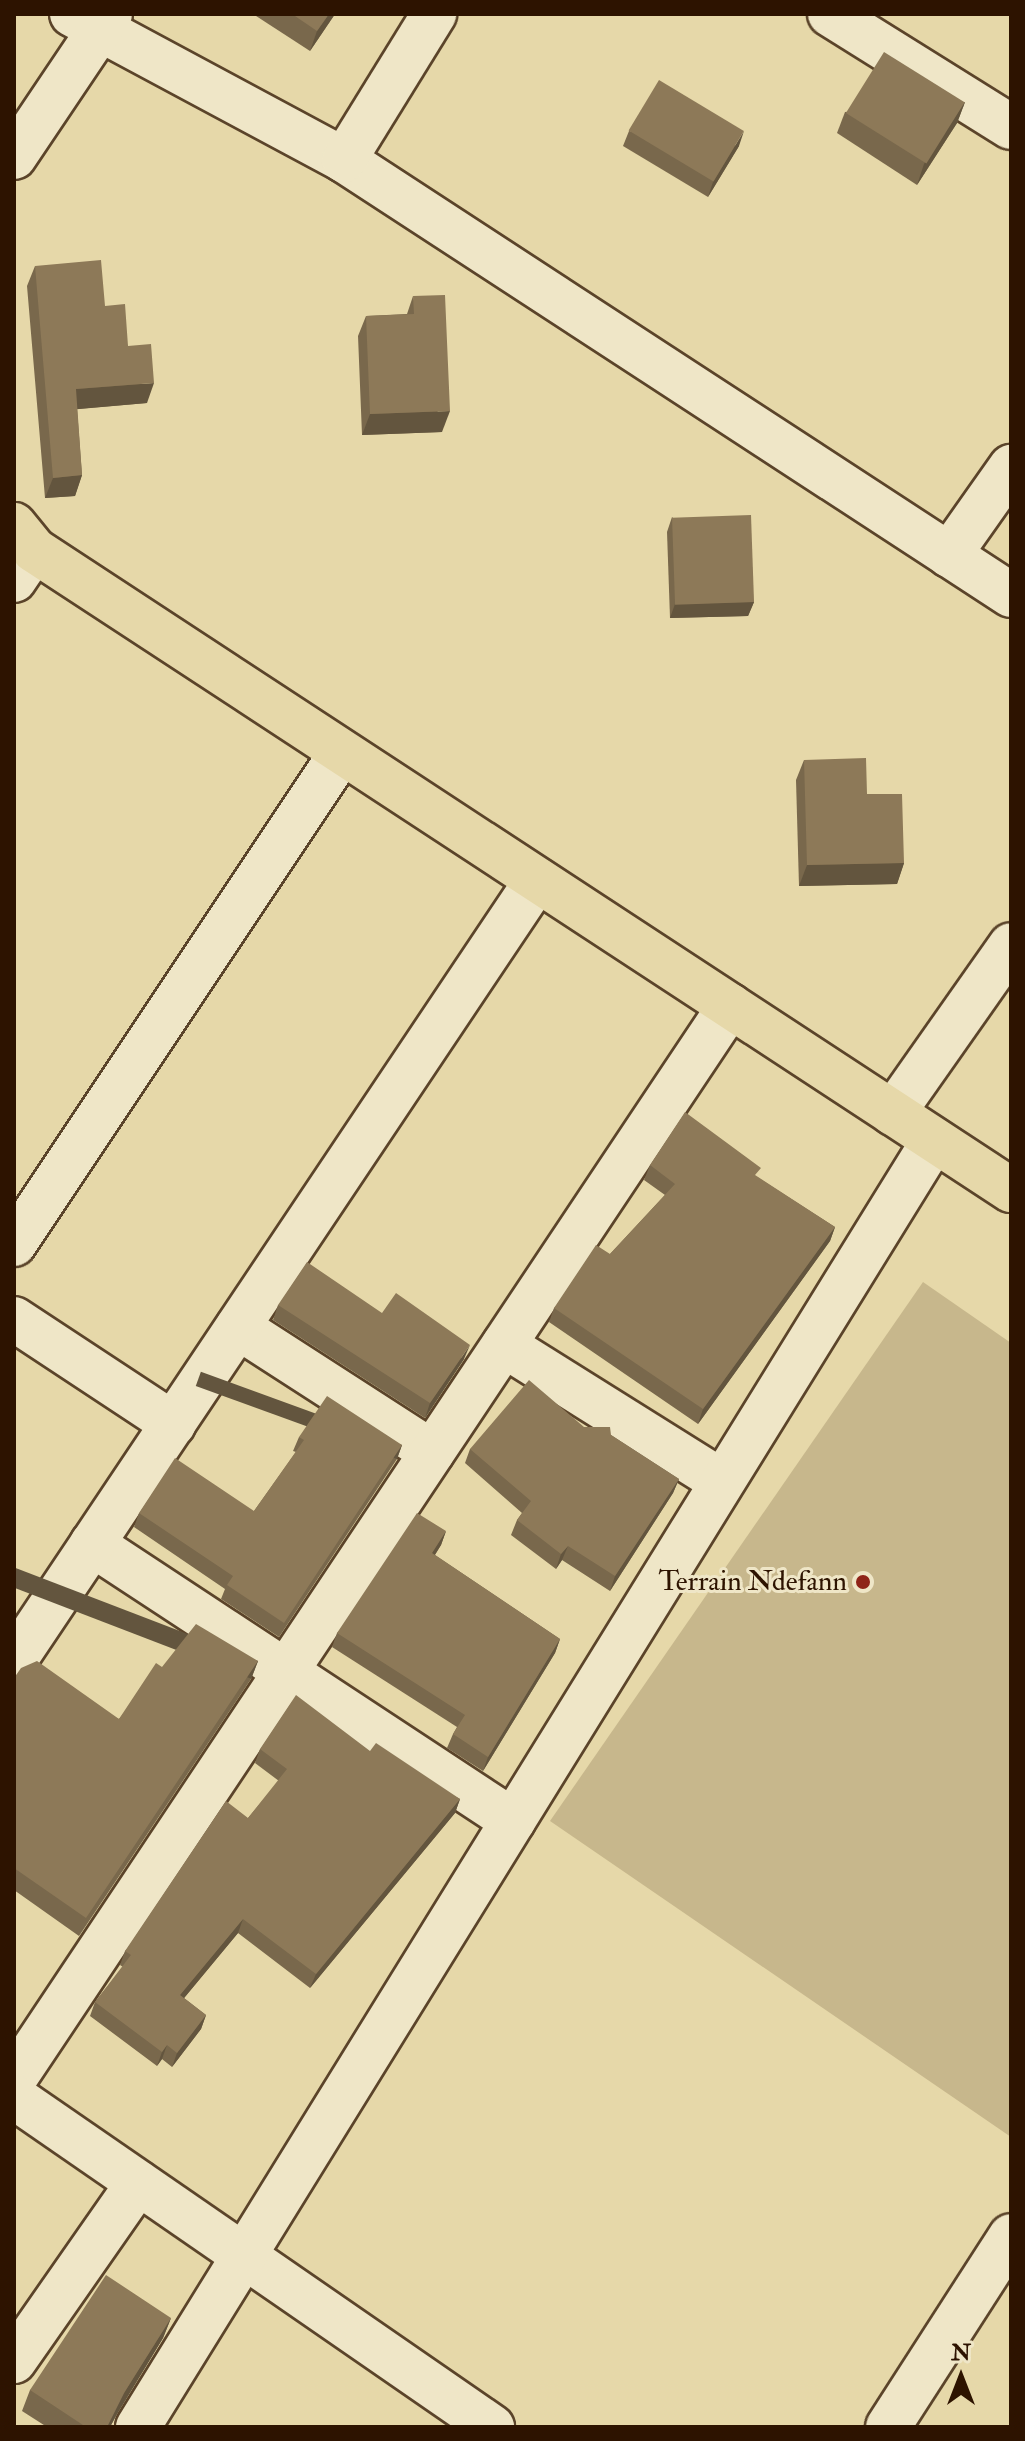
<!DOCTYPE html>
<style>
body{margin:0}
#map{position:relative;width:1025px;height:2441px;overflow:hidden;background:#e6d8a9;font-family:"IM FELL Double Pica",serif}
div>[style]{position:absolute}
.green>*{inset:0;background:#c7b78c}
.roads{filter:drop-shadow(2px 0 #5b442a) drop-shadow(-2px 0 #5b442a) drop-shadow(0 2px #5b442a) drop-shadow(0 -2px #5b442a)}
.minor>*{height:44px;margin:-22px;padding:0 22px;transform-origin:22px;border-radius:22px;background:#efe6c7}
.major>*{height:44px;margin:-22px;padding:0 22px;transform-origin:22px;border-radius:22px;background:#e6d8a9}
.wall>*{inset:0;background:#79684c}
.shaded-wall>*{inset:0;background:#63553e;transform-origin:0 0}
.building>*{inset:0;background:#8d7958;transform-origin:0 0}
.dots>*{width:22px;height:22px;translate:-50% -50%;box-sizing:border-box;border:4px solid #efe6c7;border-radius:50%}
span{translate:-50% -50%;white-space:nowrap;text-align:center;line-height:1.15;-webkit-text-stroke:6px #efe6c7;paint-order:stroke}
.poi-label{font-size:28px;color:#2d1300}
.right{translate:-100% -50%;text-align:right}
.frame{position:absolute;inset:0;border:16px solid #2d1300;pointer-events:none}
.north{position:absolute;left:921px;top:2337px;width:80px;height:80px;-webkit-text-stroke:6px #efe6c7;paint-order:stroke;rotate:0deg;font-size:22px;font-weight:700;line-height:32px;text-align:center;color:#2d1300}
.north::after{content:'';display:block;margin:auto;width:28px;height:36px;background:#2d1300;clip-path:polygon(50% 0,100% 100%,50% 72%,0 100%)}
</style>
<div id="map">
<div class="green">
<div style="clip-path:polygon(923px 1282px,1011px 1343px,1011px 2137px,550px 1821px)"></div>
</div>
<div class="roads">
<div class="minor">
<div style="left:72px;top:14px;width:309px;rotate:28.2deg"></div>
<div style="left:344px;top:160px;width:796px;rotate:33.11deg"></div>
<div style="left:830px;top:14px;width:213px;rotate:32deg"></div>
<div style="left:14px;top:157px;width:172px;rotate:-56.1deg"></div>
<div style="left:344px;top:160px;width:172px;rotate:-58.3deg"></div>
<div style="left:949px;top:555px;width:108px;rotate:-54.8deg"></div>
<div style="left:14px;top:580px;width:36px;rotate:-56deg"></div>
<div style="left:893px;top:1113px;width:205px;rotate:-54.9deg"></div>
<div style="left:14px;top:1244px;width:591px;rotate:-56.31deg"></div>
<div style="left:14px;top:1319px;width:191px;rotate:33.4deg"></div>
<div style="left:238px;top:1327px;width:231px;rotate:32.8deg"></div>
<div style="left:504px;top:1345px;width:257px;rotate:32.1deg"></div>
<div style="left:92px;top:1544px;width:504px;rotate:33.34deg"></div>
<div style="left:14px;top:1661px;width:940px;rotate:-56.19deg"></div>
<div style="left:14px;top:2079px;width:1290px;rotate:-56.29deg"></div>
<div style="left:14px;top:2097px;width:581px;rotate:34.62deg"></div>
<div style="left:14px;top:2361px;width:217px;rotate:-55.1deg"></div>
<div style="left:138px;top:2427px;width:1513px;rotate:-58.26deg"></div>
<div style="left:888px;top:2427px;width:227px;rotate:-57.2deg"></div>
</div>
<div class="major">
<div style="left:14px;top:525px;width:32px;rotate:51deg"></div>
<div style="left:34px;top:550px;width:1168px;rotate:33.23deg"></div>
</div>
</div>
<div class="wall">
<div style="clip-path:polygon(253px 14px,335px 14px,310px 51px)"></div>
<div style="clip-path:polygon(965px 102px,957px 123px,917px 185px,837px 133px,845px 112px)"></div>
<div style="clip-path:polygon(629px 131px,739px 146px,708px 197px,623px 146px)"></div>
<div style="clip-path:polygon(35px 266px,105px 306px,128px 346px,147px 403px,77px 409px,82px 475px,75px 496px,45px 498px,27px 286px)"></div>
<div style="clip-path:polygon(413px 296px,442px 432px,362px 435px,358px 336px,366px 316px,407px 314px)"></div>
<div style="clip-path:polygon(672px 517px,754px 602px,748px 616px,670px 618px,667px 532px)"></div>
<div style="clip-path:polygon(804px 760px,867px 794px,904px 863px,897px 884px,799px 886px,796px 780px)"></div>
<div style="clip-path:polygon(650px 1165px,757px 1177px,835px 1227px,830px 1241px,698px 1424px,549px 1322px,554px 1308px,610px 1254px,665px 1195px,644px 1180px)"></div>
<div style="clip-path:polygon(278px 1305px,382px 1313px,464px 1359px,425px 1418px,273px 1320px)"></div>
<div style="clip-path:polygon(584px 1427px,611px 1435px,679px 1479px,673px 1493px,610px 1591px,562px 1560px,556px 1569px,511px 1535px,517px 1520px,522px 1513px,465px 1463px,470px 1449px)"></div>
<div style="clip-path:polygon(299px 1437px,402px 1445px,397px 1459px,279px 1637px,221px 1599px,225px 1589px,134px 1527px,139px 1513px,254px 1511px,296px 1452px,293px 1451px)"></div>
<div style="clip-path:polygon(446px 1531px,441px 1545px,435px 1555px,560px 1639px,555px 1653px,483px 1771px,447px 1748px,453px 1734px,457px 1727px,332px 1647px,337px 1633px)"></div>
<div style="clip-path:polygon(258px 1661px,251px 1679px,79px 1936px,14px 1890px,14px 1678px,119px 1719px,162px 1667px)"></div>
<div style="clip-path:polygon(260px 1749px,370px 1751px,460px 1799px,455px 1813px,310px 1988px,238px 1933px,184px 1998px,206px 2015px,201px 2029px,172px 2067px,162px 2059px,157px 2066px,90px 2016px,95px 2002px,123px 1967px,120px 1965px,125px 1951px,248px 1818px,279px 1781px,255px 1763px)"></div>
<div style="clip-path:polygon(171px 2318px,163px 2338px,117px 2414px,110px 2427px,47px 2427px,22px 2411px,30px 2390px)"></div>
</div>
<div class="shaded-wall">
<div style="clip-path:polygon(329px 14px,335px 14px,310px 51px,317px 31px)"></div>
<div style="clip-path:polygon(965px 102px,957px 123px,917px 185px,924px 164px)"></div>
<div style="clip-path:polygon(744px 131px,739px 146px,708px 197px,713px 182px)"></div>
<div style="clip-path:polygon(154px 383px,147px 403px,68px 410px,76px 389px)"></div>
<div style="clip-path:polygon(450px 411px,442px 432px,362px 435px,370px 414px)"></div>
<div style="clip-path:polygon(82px 475px,75px 496px,45px 498px,53px 478px)"></div>
<div style="clip-path:polygon(754px 602px,748px 616px,670px 618px,675px 604px)"></div>
<div style="clip-path:polygon(904px 863px,897px 884px,799px 886px,807px 865px)"></div>
<div style="clip-path:polygon(835px 1227px,830px 1241px,698px 1424px,703px 1409px)"></div>
<div style="clip-path:polygon(470px 1345px,464px 1359px,425px 1418px,430px 1403px)"></div>
<div style="left:402px;top:1445px;width:15px;height:214px;rotate:110deg"></div>
<div style="clip-path:polygon(679px 1479px,673px 1493px,610px 1591px,615px 1576px)"></div>
<div style="clip-path:polygon(446px 1531px,441px 1545px,427px 1567px,432px 1553px)"></div>
<div style="clip-path:polygon(568px 1546px,562px 1560px,556px 1569px,561px 1554px)"></div>
<div style="clip-path:polygon(560px 1639px,555px 1653px,483px 1771px,488px 1757px)"></div>
<div style="left:258px;top:1661px;width:19px;height:309px;rotate:111deg"></div>
<div style="clip-path:polygon(460px 1799px,455px 1813px,310px 1988px,316px 1974px)"></div>
<div style="clip-path:polygon(243px 1919px,238px 1933px,175px 2009px,180px 1995px)"></div>
<div style="clip-path:polygon(206px 2015px,201px 2029px,172px 2067px,177px 2053px)"></div>
<div style="clip-path:polygon(167px 2045px,162px 2059px,157px 2066px,162px 2052px)"></div>
<div style="clip-path:polygon(171px 2318px,163px 2338px,117px 2414px,110px 2427px,107px 2427px,124px 2393px)"></div>
</div>
<div class="building">
<div style="clip-path:polygon(292px 14px,329px 14px,317px 31px)"></div>
<div style="left:884px;top:52px;width:95px;height:72px;rotate:32deg"></div>
<div style="left:659px;top:80px;width:99px;height:59px;rotate:31deg"></div>
<div style="clip-path:polygon(101px 260px,105px 306px,125px 304px,128px 346px,151px 344px,154px 383px,76px 389px,82px 475px,53px 478px,35px 266px)"></div>
<div style="clip-path:polygon(445px 295px,450px 411px,370px 414px,366px 316px,414px 314px,413px 296px)"></div>
<div style="left:751px;top:515px;width:87px;height:79px;rotate:88deg"></div>
<div style="clip-path:polygon(866px 758px,867px 794px,902px 794px,904px 863px,807px 865px,804px 760px)"></div>
<div style="clip-path:polygon(685px 1112px,761px 1168px,755px 1175px,835px 1227px,703px 1409px,554px 1308px,596px 1245px,610px 1254px,675px 1184px,650px 1165px)"></div>
<div style="clip-path:polygon(307px 1262px,382px 1313px,396px 1293px,470px 1345px,430px 1403px,278px 1305px)"></div>
<div style="clip-path:polygon(529px 1380px,584px 1427px,610px 1427px,611px 1435px,679px 1479px,615px 1576px,568px 1546px,561px 1554px,517px 1520px,531px 1501px,470px 1449px)"></div>
<div style="clip-path:polygon(327px 1396px,402px 1445px,284px 1623px,227px 1585px,233px 1576px,139px 1513px,175px 1458px,254px 1511px,304px 1440px,299px 1437px)"></div>
<div style="clip-path:polygon(417px 1513px,446px 1531px,432px 1553px,560px 1639px,488px 1757px,453px 1734px,465px 1715px,337px 1633px)"></div>
<div style="clip-path:polygon(196px 1624px,258px 1661px,86px 1918px,14px 1868px,14px 1678px,21px 1668px,37px 1661px,119px 1719px,156px 1663px,162px 1667px)"></div>
<div style="clip-path:polygon(296px 1695px,370px 1751px,376px 1743px,460px 1799px,316px 1974px,243px 1919px,180px 1995px,206px 2015px,177px 2053px,167px 2045px,162px 2052px,95px 2002px,131px 1955px,125px 1951px,226px 1801px,248px 1818px,287px 1769px,260px 1749px)"></div>
<div style="clip-path:polygon(106px 2275px,171px 2318px,124px 2393px,107px 2427px,86px 2427px,30px 2390px)"></div>
</div>
<div class="dots">
<div style="left:863px;top:1582px;background:#8f2418"></div>
</div>
<div class="poi-label">
<span class="right" style="left:847px;top:1582px">Terrain Ndefann</span>
</div>
<div class="frame"></div>
<div class="north">N</div>
</div>
